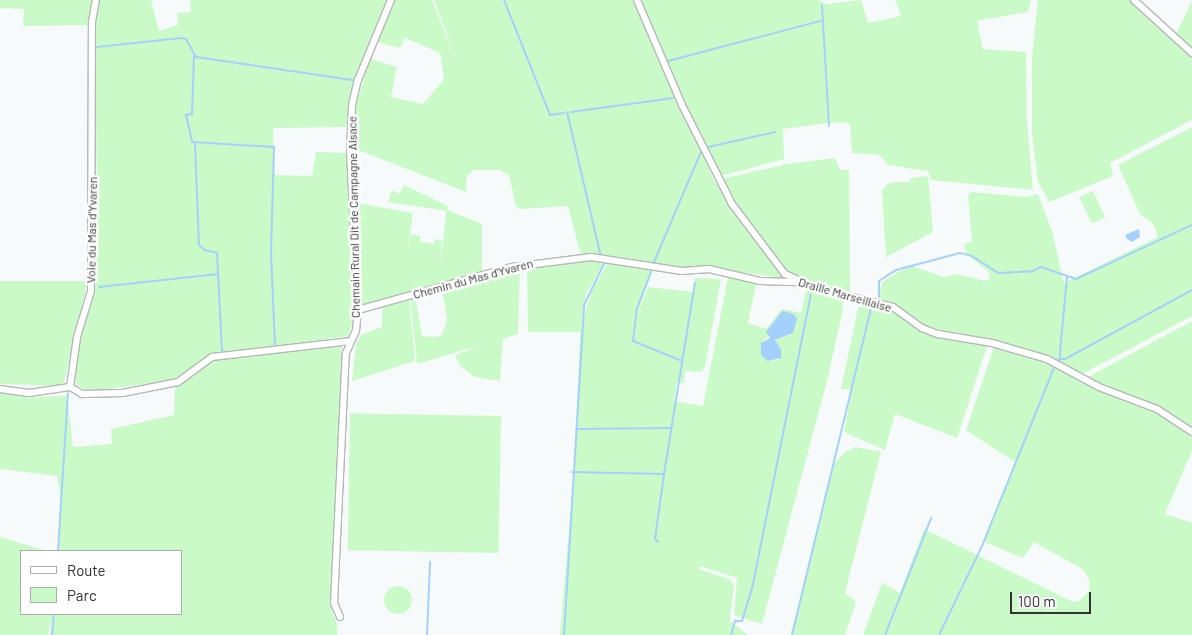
<!DOCTYPE html>
<style>
body{margin:0}
#map{position:relative;width:1192px;height:635px;overflow:hidden;background:#f7fafb;font-family:Barlow,sans-serif}
div>[style]{position:absolute}
.green>*{inset:0;background:#cbfac9;transform-origin:0 0}
.round{border-radius:50%}
.water>*{inset:0;background:#a4d1fb}
.stream>*{height:2px;margin:-1px;padding:0 1px;transform-origin:1px;border-radius:1px;background:#a4d1fb}
.roads{filter:drop-shadow(1px 0 #b5b7b8) drop-shadow(-1px 0 #b5b7b8) drop-shadow(0 1px #b5b7b8) drop-shadow(0 -1px #b5b7b8)}
.minor>*{height:6px;margin:-3px;padding:0 3px;transform-origin:3px;border-radius:3px;background:#fff}
span{translate:-50% -50%;white-space:nowrap;text-align:center;line-height:1.15;-webkit-text-stroke:5px #fff;paint-order:stroke}
.street-label{font-size:12px;color:#313232}
.legend{position:absolute;left:20px;top:550px;width:162px;height:65px;box-sizing:border-box;background:#fff;border:1px solid #adadad;margin:0;padding:6px 9px;list-style:none;font-size:15px;color:#313232}
.legend li{display:flex;align-items:center;gap:10px;height:25px}
.legend b{width:25px;border:1px solid #adadad}
.scale{position:absolute;left:1010px;top:592px;width:81px;height:22px;box-sizing:border-box;border:2px solid #313232;border-top:0;padding-left:6px;font-size:15px;line-height:18px;white-space:nowrap;color:#313232;-webkit-text-stroke:4px #fff;paint-order:stroke}
</style>
<div id="map">
<div class="green">
<div style="clip-path:polygon(0 0,92px 0,88px 25px,23px 26px,24px 9px,0 8px)"></div>
<div style="clip-path:polygon(98px 0,151px 0,159px 31px,178px 25px,177px 13px,191px 12px,190px 0,389px 0,358px 69px,347px 111px,347px 127px,273px 128px,275px 175px,312px 176px,316px 152px,346px 153px,355px 310px,349px 336px,210px 355px,171px 381px,107px 389px,85px 390px,75px 383px,79px 344px,94px 288px,97px 199px,95px 24px)"></div>
<div style="clip-path:polygon(395px 0,432px 0,458px 65px,434px 0,634px 0,713px 178px,730px 206px,789px 279px,711px 268px,680px 269px,623px 257px,581px 256px,568px 206px,520px 209px,516px 206px,509px 175px,499px 170px,474px 170px,467px 176px,466px 192px,353px 148px,354px 112px,370px 59px,397px 67px,391px 97px,423px 104px,444px 79px,440px 53px,405px 38px,400px 48px,377px 42px)"></div>
<div style="clip-path:polygon(639px 0,818px 0,827px 4px,861px 0,868px 23px,901px 16px,895px 0,1031px 0,1028px 12px,977px 21px,983px 49px,1026px 52px,1027px 121px,1033px 190px,931px 180px,928px 171px,888px 165px,880px 155px,852px 153px,850px 124px,838px 122px,783px 129px,784px 159px,721px 176px,680px 97px)"></div>
<div style="clip-path:polygon(1038px 0,1130px 0,1192px 58px,1192px 120px,1110px 163px,1113px 176px,1049px 202px,1038px 182px,1032px 135px,1032px 57px)"></div>
<div style="clip-path:polygon(1192px 1px,1192px 50px,1176px 34px)"></div>
<div style="clip-path:polygon(1192px 127px,1192px 316px,1082px 374px,1061px 362px,989px 340px,929px 329px,879px 299px,882px 282px,909px 265px,944px 277px,957px 274px,986px 281px,990px 278px,989px 272px,966px 254px,964px 244px,972px 241px,968px 196px,971px 192px,1026px 197px,1038px 194px,1052px 231px,1064px 283px,1158px 237px,1153px 223px,1140px 214px,1118px 165px)"></div>
<div style="clip-path:polygon(835px 158px,840px 170px,849px 170px,850px 295px,804px 283px,787px 273px,736px 207px,721px 179px,787px 164px)"></div>
<div style="clip-path:polygon(928px 176px,933px 232px,886px 257px,882px 191px,887px 184px,893px 182px,910px 182px,911px 178px)"></div>
<div style="clip-path:polygon(404px 185px,448px 206px,447px 210px,482px 224px,482px 274px,362px 307px,357px 203px,413px 213px,408px 251px,411px 234px,421px 236px,420px 242px,434px 244px,435px 239px,442px 240px,441px 262px,446px 211px,388px 202px,392px 190px,400px 194px)"></div>
<div style="left:1093px;top:191px;width:29px;height:15px;rotate:65deg"></div>
<div style="clip-path:polygon(evenodd,591px 260px,606px 261px,586px 294px,581px 325px,595px 281px,598px 281px,607px 263px,653px 270px,631px 330px,648px 287px,693px 292px,695px 278px,721px 279px,705px 367px,701px 372px,685px 371px,684px 383px,677px 383px,674px 401px,703px 406px,728px 277px,756px 284px,748px 323px,763px 328px,767px 328px,782px 309px,801px 313px,806px 290px,842px 300px,843px 309px,827px 381px,762px 624px,734px 615px,737px 578px,700px 566px,699px 569px,729px 579px,734px 585px,730px 621px,748px 635px,560px 635px,574px 471px,580px 332px,528px 332px,527px 272px,532px 266px,591px 260px,796px 316px,790px 335px,775px 340px,781px 349px,778px 360px,768px 361px,764px 340px,796px 316px)"></div>
<div style="clip-path:polygon(520px 268px,518px 334px,503px 339px,500px 381px,475px 377px,460px 366px,455px 355px,481px 345px,417px 364px,410px 298px,416px 302px,422px 336px,435px 337px,442px 335px,447px 320px,444px 299px,438px 290px)"></div>
<div style="clip-path:polygon(0 281px,88px 281px,63px 386px,0 384px)"></div>
<div style="clip-path:polygon(409px 299px,415px 361px,352px 381px,356px 344px,361px 335px,382px 327px,382px 308px)"></div>
<div style="clip-path:polygon(866px 303px,893px 309px,928px 334px,987px 346px,957px 438px,895px 414px,885px 450px,844px 432px,852px 389px,841px 389px,858px 308px)"></div>
<div style="clip-path:polygon(1192px 321px,1192px 430px,1156px 406px,1120px 393px,1088px 377px)"></div>
<div style="clip-path:polygon(342px 346px,332px 613px,337px 623px,337px 635px,50px 635px,53px 615px,48px 635px,0 635px,0 537px,47px 551px,21px 551px,21px 614px,181px 614px,181px 551px,58px 551px,61px 500px,57px 476px,0 469px,0 392px,29px 397px,67px 396px,73px 447px,112px 444px,111px 429px,174px 415px,175px 386px,212px 360px)"></div>
<div style="clip-path:polygon(994px 347px,1054px 366px,1153px 410px,1192px 437px,1192px 451px,1165px 514px,1192px 523px,1192px 635px,863px 635px,882px 583px,900px 593px,924px 529px,1073px 602px,1079px 601px,1089px 591px,1090px 582px,1084px 570px,1034px 542px,1023px 558px,984px 542px,1015px 462px,966px 430px)"></div>
<div style="left:501px;top:416px;width:137px;height:151px;rotate:91deg"></div>
<div style="clip-path:polygon(856px 447px,881px 452px,845px 593px,856px 602px,845px 635px,791px 635px,833px 464px,845px 452px)"></div>
<div class="round" style="left:384px;top:586px;width:28px;height:28px"></div>
</div>
<div class="water">
<div style="clip-path:polygon(1139px 229px,1140px 237px,1132px 242px,1127px 239px,1125px 235px)"></div>
<div style="clip-path:polygon(782px 311px,794px 314px,797px 319px,793px 333px,775px 340px,781px 349px,781px 358px,768px 361px,761px 355px,761px 343px,770px 338px,766px 332px)"></div>
</div>
<div class="stream">
<div style="left:504px;top:0;width:124px;rotate:68.2deg"></div>
<div style="left:550px;top:115px;width:14px;rotate:-8deg"></div>
<div style="left:822px;top:5px;width:121px;rotate:86.7deg"></div>
<div style="left:97px;top:47px;width:84px;rotate:-6.1deg"></div>
<div style="left:181px;top:38px;width:5px;rotate:11deg"></div>
<div style="left:186px;top:39px;width:21px;rotate:61deg"></div>
<div style="left:196px;top:57px;width:158px;rotate:8.4deg"></div>
<div style="left:194px;top:56px;width:58px;rotate:92deg"></div>
<div style="left:192px;top:114px;width:6px;rotate:171deg"></div>
<div style="left:186px;top:115px;width:28px;rotate:77deg"></div>
<div style="left:192px;top:142px;width:82px;rotate:3.5deg"></div>
<div style="left:274px;top:147px;width:106px;rotate:91.6deg"></div>
<div style="left:271px;top:253px;width:91px;rotate:87.5deg"></div>
<div style="left:668px;top:61px;width:158px;rotate:-14.7deg"></div>
<div style="left:567px;top:112px;width:149px;rotate:76.8deg"></div>
<div style="left:571px;top:112px;width:103px;rotate:-7.8deg"></div>
<div style="left:195px;top:143px;width:102px;rotate:87.8deg"></div>
<div style="left:199px;top:245px;width:8px;rotate:40deg"></div>
<div style="left:205px;top:250px;width:12px;rotate:14deg"></div>
<div style="left:217px;top:253px;width:99px;rotate:87.1deg"></div>
<div style="left:708px;top:147px;width:69px;rotate:-12.6deg"></div>
<div style="left:654px;top:262px;width:120px;rotate:-66.9deg"></div>
<div style="left:651px;top:272px;width:39px;rotate:111deg"></div>
<div style="left:637px;top:308px;width:33px;rotate:97deg"></div>
<div style="left:633px;top:341px;width:53px;rotate:22.2deg"></div>
<div style="left:99px;top:287px;width:120px;rotate:-6.2deg"></div>
<div style="left:879px;top:297px;width:16px;rotate:-90deg"></div>
<div style="left:879px;top:281px;width:20px;rotate:-33deg"></div>
<div style="left:896px;top:270px;width:66px;rotate:-14.9deg"></div>
<div style="left:960px;top:253px;width:12px;rotate:14deg"></div>
<div style="left:972px;top:256px;width:31px;rotate:33deg"></div>
<div style="left:998px;top:273px;width:35px;rotate:-3deg"></div>
<div style="left:1033px;top:271px;width:9px;rotate:-27deg"></div>
<div style="left:1041px;top:267px;width:37px;rotate:19deg"></div>
<div style="left:1076px;top:279px;width:128px;rotate:-25deg"></div>
<div style="left:1060px;top:359px;width:5px"></div>
<div style="left:1065px;top:359px;width:145px;rotate:-28.5deg"></div>
<div style="left:1059px;top:363px;width:86px;rotate:-84.7deg"></div>
<div style="left:576px;top:429px;width:95px;rotate:-0.6deg"></div>
<div style="left:572px;top:472px;width:92px;rotate:1.2deg"></div>
<div style="left:658px;top:542px;width:4px;rotate:-135deg"></div>
<div style="left:655px;top:539px;width:66px;rotate:-82.1deg"></div>
<div style="left:664px;top:474px;width:194px;rotate:-80.8deg"></div>
<div style="left:58px;top:551px;width:158px;rotate:-86.4deg"></div>
<div style="left:52px;top:635px;width:21px;rotate:-85deg"></div>
<div style="left:427px;top:635px;width:73px;rotate:-87.6deg"></div>
<div style="left:564px;top:635px;width:331px;rotate:-86.5deg"></div>
<div style="left:584px;top:305px;width:48px;rotate:-64deg"></div>
<div style="left:731px;top:635px;width:15px;rotate:-74deg"></div>
<div style="left:735px;top:621px;width:7px"></div>
<div style="left:742px;top:621px;width:34px;rotate:-73deg"></div>
<div style="left:752px;top:589px;width:300px;rotate:-78.7deg"></div>
<div style="left:792px;top:635px;width:340px;rotate:-76.4deg"></div>
<div style="left:885px;top:635px;width:126px;rotate:-68.5deg"></div>
<div style="left:939px;top:635px;width:99px;rotate:-64.2deg"></div>
<div style="left:982px;top:546px;width:192px;rotate:-68deg"></div>
</div>
<div class="roads">
<div class="minor">
<div style="left:637px;top:0;width:114px;rotate:66.8deg"></div>
<div style="left:682px;top:105px;width:111px;rotate:63.2deg"></div>
<div style="left:732px;top:204px;width:88px;rotate:52.9deg"></div>
<div style="left:785px;top:274px;width:33px;rotate:25deg"></div>
<div style="left:815px;top:288px;width:80px;rotate:13.7deg"></div>
<div style="left:893px;top:307px;width:36px;rotate:36deg"></div>
<div style="left:922px;top:328px;width:17px;rotate:21deg"></div>
<div style="left:938px;top:334px;width:55px;rotate:9.5deg"></div>
<div style="left:992px;top:343px;width:57px;rotate:16.2deg"></div>
<div style="left:1047px;top:359px;width:59px;rotate:28.3deg"></div>
<div style="left:1099px;top:387px;width:62px;rotate:20.8deg"></div>
<div style="left:1157px;top:409px;width:42px;rotate:33.3deg"></div>
<div style="left:1134px;top:0;width:79px;rotate:42.4deg"></div>
<div style="left:358px;top:310px;width:160px;rotate:-15.6deg"></div>
<div style="left:512px;top:267px;width:80px;rotate:-7.2deg"></div>
<div style="left:591px;top:257px;width:92px;rotate:8.7deg"></div>
<div style="left:682px;top:271px;width:27px;rotate:-4deg"></div>
<div style="left:709px;top:269px;width:52px;rotate:13.2deg"></div>
<div style="left:760px;top:281px;width:38px;rotate:2deg"></div>
<div style="left:70px;top:387px;width:14px;rotate:30deg"></div>
<div style="left:82px;top:394px;width:41px;rotate:-1.4deg"></div>
<div style="left:123px;top:393px;width:56px;rotate:-11.3deg"></div>
<div style="left:178px;top:382px;width:42px;rotate:-36.3deg"></div>
<div style="left:212px;top:357px;width:140px;rotate:-6.6deg"></div>
<div style="left:0;top:389px;width:29px;rotate:8deg"></div>
<div style="left:29px;top:393px;width:41px;rotate:-8.3deg"></div>
<div style="left:70px;top:387px;width:50px;rotate:-82deg"></div>
<div style="left:77px;top:337px;width:48px;rotate:-73.1deg"></div>
<div style="left:91px;top:291px;width:269px;rotate:-89.8deg"></div>
<div style="left:92px;top:22px;width:22px;rotate:-80deg"></div>
<div style="left:340px;top:617px;width:15px;rotate:-113deg"></div>
<div style="left:334px;top:603px;width:250px;rotate:-87.3deg"></div>
<div style="left:346px;top:353px;width:24px;rotate:-66deg"></div>
<div style="left:356px;top:331px;width:21px;rotate:-85deg"></div>
<div style="left:358px;top:310px;width:157px;rotate:-92.9deg"></div>
<div style="left:350px;top:153px;width:48px;rotate:-87.6deg"></div>
<div style="left:352px;top:105px;width:26px;rotate:-77deg"></div>
<div style="left:358px;top:80px;width:87px;rotate:-67.6deg"></div>
</div>
</div>
<div class="street-label">
<span style="left:354px;top:217px;rotate:-91deg">Chemain Rural Dit de Campagne Alsace</span>
<span style="left:92px;top:230px;rotate:-89deg">Voie du Mas d'Yvaren</span>
<span style="left:473px;top:279px;rotate:-15deg">Chemin du Mas d'Yvaren</span>
<span style="left:845px;top:295px;rotate:16deg">Draille Marseillaise</span>
</div>
<ul class="legend">
<li><b style="height:6px;background:#fff"></b>Route</li>
<li><b style="height:14px;background:#cbfac9"></b>Parc</li>
</ul>
<div class="scale">100 m</div>
</div>
